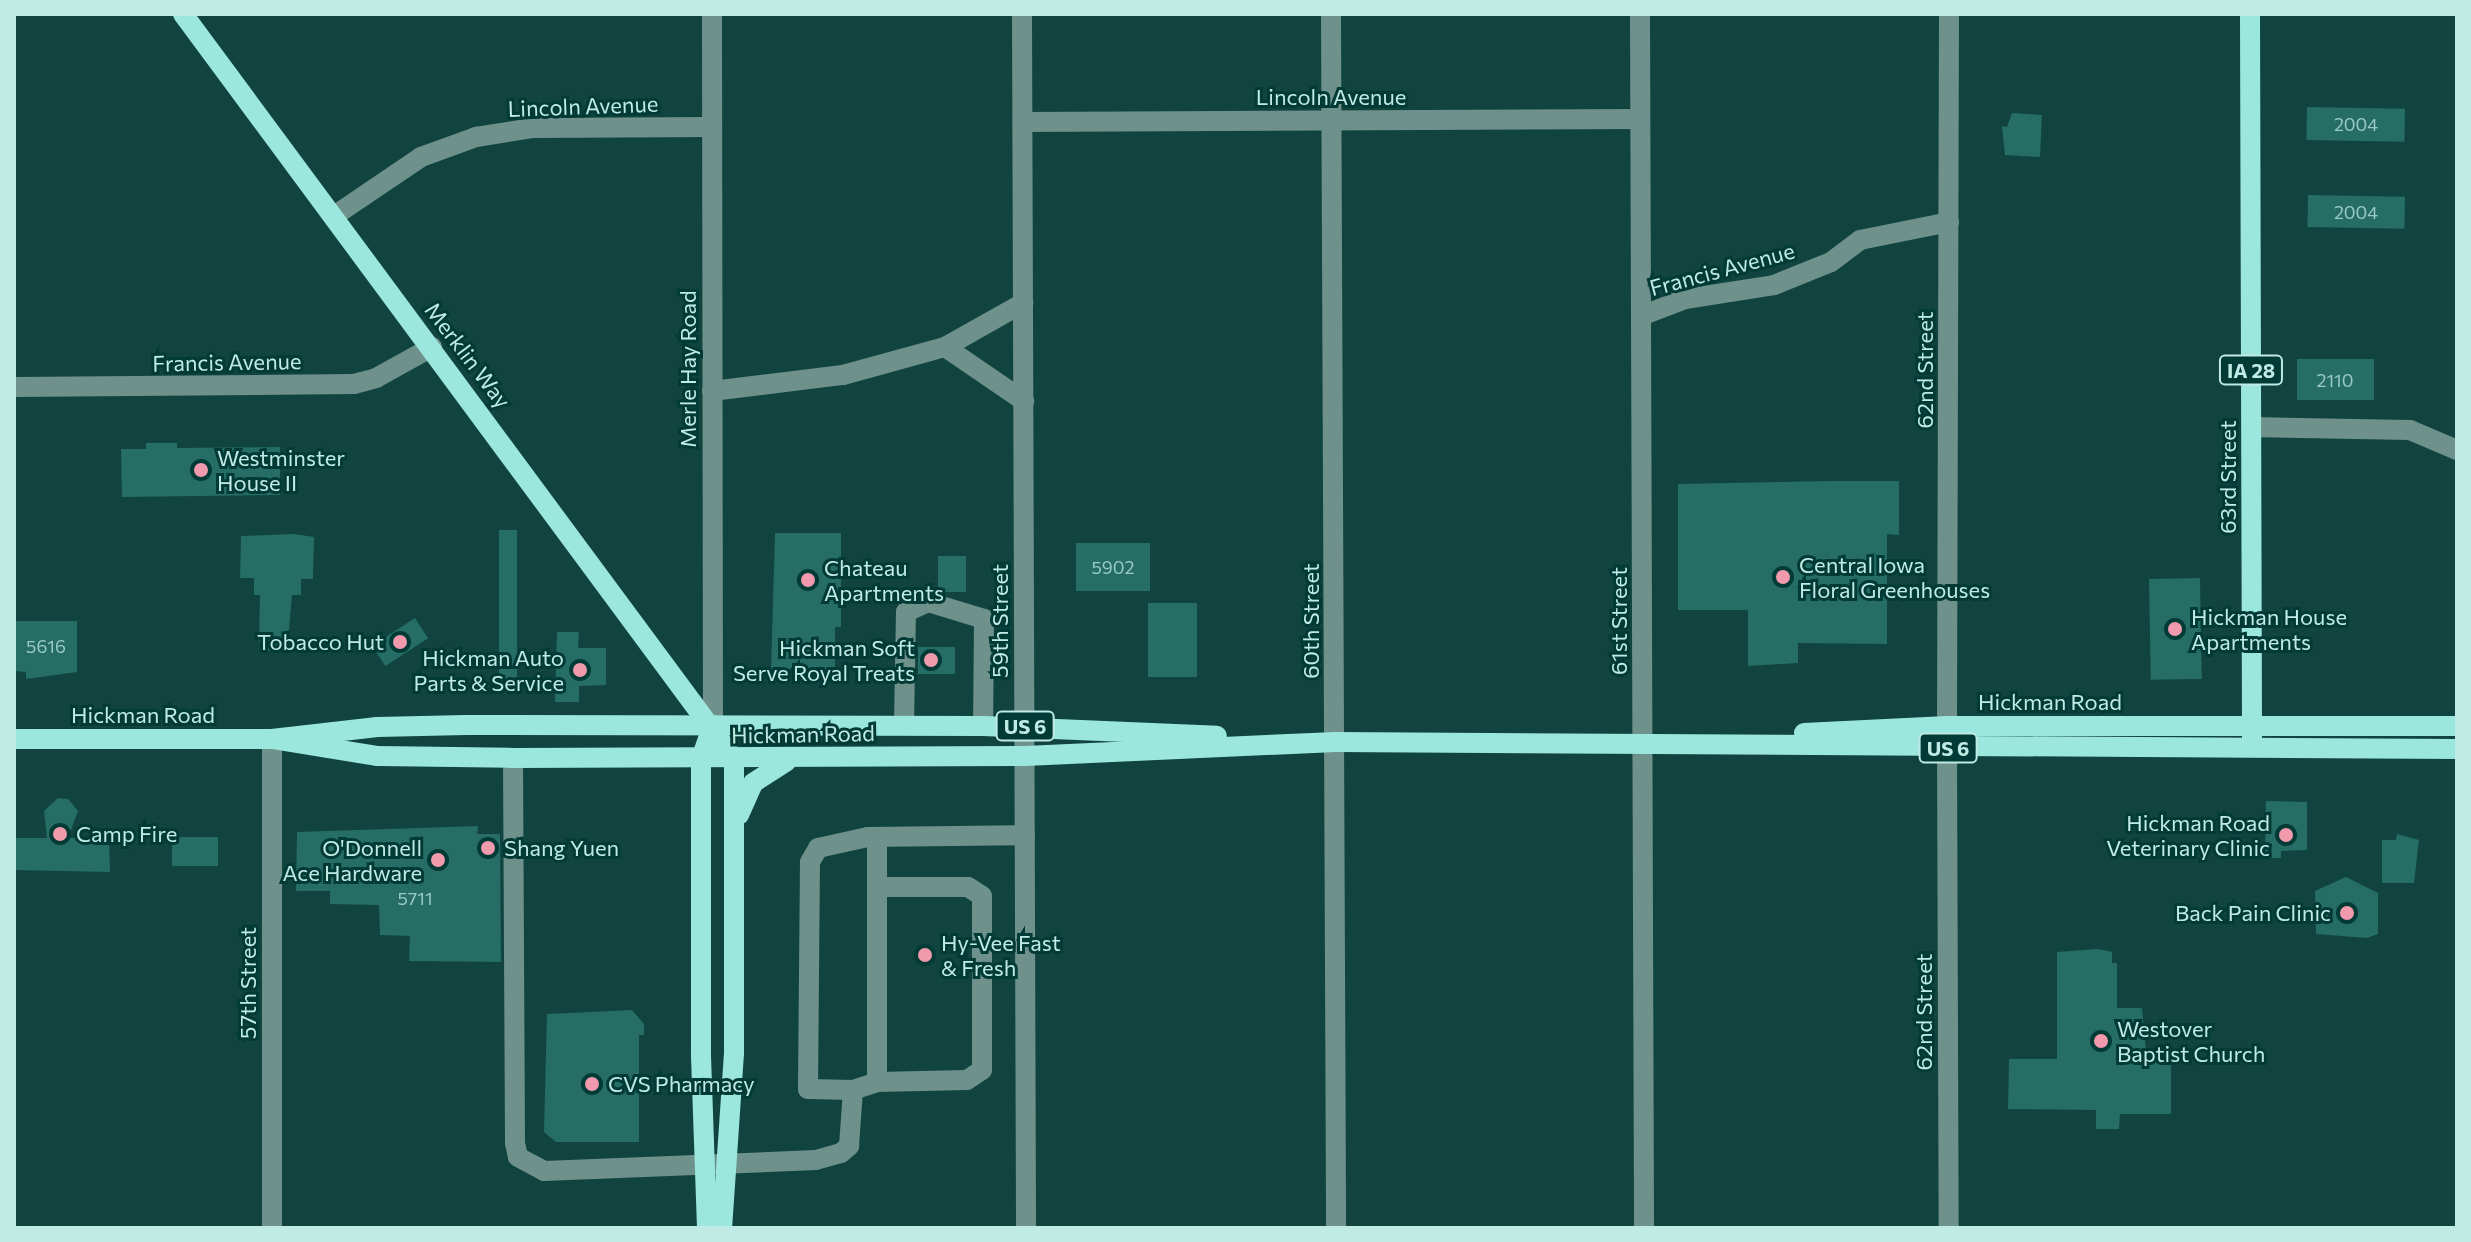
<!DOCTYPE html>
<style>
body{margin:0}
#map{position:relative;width:2471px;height:1242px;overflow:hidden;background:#11443f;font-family:Commissioner,sans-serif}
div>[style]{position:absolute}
.building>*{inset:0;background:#256d65;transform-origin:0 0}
.minor>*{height:20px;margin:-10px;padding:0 10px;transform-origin:10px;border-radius:10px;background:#6e918c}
.major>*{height:20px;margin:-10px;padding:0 10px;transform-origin:10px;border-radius:10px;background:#9ce7dd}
.dots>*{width:22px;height:22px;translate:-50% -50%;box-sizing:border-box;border:4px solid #023a35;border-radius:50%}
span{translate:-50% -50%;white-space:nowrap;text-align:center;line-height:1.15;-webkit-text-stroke:6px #023a35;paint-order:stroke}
.number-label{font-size:18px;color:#99cbc4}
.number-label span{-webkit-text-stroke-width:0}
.shield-label span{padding:2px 6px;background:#023a35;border:2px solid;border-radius:6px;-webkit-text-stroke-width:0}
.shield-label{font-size:20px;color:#c0eae4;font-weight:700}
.street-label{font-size:22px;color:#c0eae4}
.poi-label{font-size:22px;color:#c0eae4}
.left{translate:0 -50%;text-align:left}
.right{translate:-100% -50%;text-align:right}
.frame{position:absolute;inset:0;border:16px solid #c0eae4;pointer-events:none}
</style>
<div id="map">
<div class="building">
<div style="left:2307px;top:107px;width:98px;height:33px;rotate:1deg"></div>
<div style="clip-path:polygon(2012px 113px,2042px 115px,2040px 157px,2005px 155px,2002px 126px,2007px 127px)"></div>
<div style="left:2308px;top:195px;width:97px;height:32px;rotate:1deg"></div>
<div style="left:2297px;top:359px;width:77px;height:41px"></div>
<div style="clip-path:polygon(146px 443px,177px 443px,177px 448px,280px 447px,280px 495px,122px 497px,121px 449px,146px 449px)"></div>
<div style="clip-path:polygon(1831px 481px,1899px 481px,1899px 535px,1887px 534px,1887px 644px,1798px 643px,1798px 663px,1748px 666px,1748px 610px,1678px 610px,1678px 484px)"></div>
<div style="left:499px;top:530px;width:18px;height:162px"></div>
<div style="clip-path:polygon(775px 533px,841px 533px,841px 627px,835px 627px,835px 671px,771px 670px)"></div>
<div style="clip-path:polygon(294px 534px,314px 537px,313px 579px,301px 579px,301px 595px,292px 595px,287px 651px,265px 651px,265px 641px,259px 641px,260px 595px,254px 595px,254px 578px,240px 578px,241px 536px)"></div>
<div style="left:1150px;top:543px;width:48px;height:74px;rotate:90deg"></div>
<div style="left:938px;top:556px;width:28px;height:36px"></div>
<div style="left:2200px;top:578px;width:101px;height:51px;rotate:89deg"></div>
<div style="left:1148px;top:603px;width:49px;height:74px"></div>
<div style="left:415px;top:618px;width:24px;height:51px;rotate:57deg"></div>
<div style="clip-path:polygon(14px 621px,77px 621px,77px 672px,26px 679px,26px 672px,14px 671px)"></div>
<div style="clip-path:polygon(557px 632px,579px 632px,578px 648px,606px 648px,606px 685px,579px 686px,579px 702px,555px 702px)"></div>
<div style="left:918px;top:647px;width:37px;height:27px"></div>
<div style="clip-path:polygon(58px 798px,68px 799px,78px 811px,68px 838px,109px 838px,110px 872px,14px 870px,14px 838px,47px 838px,44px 811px)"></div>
<div style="clip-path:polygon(2266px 801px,2307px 802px,2307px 850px,2281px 851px,2281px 858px,2265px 858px)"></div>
<div style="clip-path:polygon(478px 826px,477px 834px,500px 834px,501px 962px,409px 961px,410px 936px,380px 935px,379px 905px,330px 904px,330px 891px,296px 891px,297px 832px)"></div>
<div style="clip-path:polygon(2397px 834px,2419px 840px,2414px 883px,2382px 883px,2382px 840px,2396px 840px)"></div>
<div style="left:172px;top:837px;width:46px;height:29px"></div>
<div style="clip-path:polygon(2346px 877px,2378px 893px,2378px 934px,2367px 938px,2316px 934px,2315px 891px)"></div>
<div style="clip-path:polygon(2098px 949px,2112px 952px,2112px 963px,2117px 963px,2117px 1008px,2142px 1008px,2147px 1061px,2171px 1061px,2171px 1114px,2120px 1114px,2119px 1129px,2096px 1129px,2096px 1110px,2008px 1109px,2009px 1059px,2057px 1059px,2057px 952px)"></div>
<div style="clip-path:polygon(632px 1010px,644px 1024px,644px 1035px,639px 1035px,639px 1142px,556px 1142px,544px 1132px,547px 1014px)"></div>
</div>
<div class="minor">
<div style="left:712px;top:14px;width:711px;rotate:89.92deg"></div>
<div style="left:1022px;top:14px;width:1214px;rotate:89.81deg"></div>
<div style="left:1331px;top:14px;width:1214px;rotate:89.76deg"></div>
<div style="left:1640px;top:14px;width:1214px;rotate:89.81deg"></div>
<div style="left:1023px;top:122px;width:617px;rotate:-0.28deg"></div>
<div style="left:334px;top:216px;width:105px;rotate:-34.1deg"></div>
<div style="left:421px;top:157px;width:59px;rotate:-20deg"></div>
<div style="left:476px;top:137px;width:58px;rotate:-9deg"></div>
<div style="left:533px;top:128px;width:179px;rotate:-0.3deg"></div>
<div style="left:1641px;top:316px;width:47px;rotate:-21.1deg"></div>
<div style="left:1685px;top:299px;width:90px;rotate:-8.9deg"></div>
<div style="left:1774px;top:285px;width:61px;rotate:-22deg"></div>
<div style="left:1831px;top:262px;width:36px;rotate:-37deg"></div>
<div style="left:1860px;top:240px;width:91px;rotate:-11.4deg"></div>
<div style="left:945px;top:347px;width:96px;rotate:34.4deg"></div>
<div style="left:14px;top:387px;width:340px;rotate:-0.5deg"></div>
<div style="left:354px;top:384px;width:23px;rotate:-15deg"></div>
<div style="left:376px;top:378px;width:64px;rotate:-29deg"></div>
<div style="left:712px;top:391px;width:132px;rotate:-7deg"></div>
<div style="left:843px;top:375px;width:106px;rotate:-15.4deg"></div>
<div style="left:945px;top:347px;width:90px;rotate:-29.4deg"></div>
<div style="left:2252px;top:427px;width:158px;rotate:1.1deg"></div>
<div style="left:2410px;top:430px;width:51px;rotate:23.1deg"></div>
<div style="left:904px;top:725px;width:113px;rotate:-89deg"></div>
<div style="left:906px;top:612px;width:24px;rotate:-24deg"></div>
<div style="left:928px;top:602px;width:59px;rotate:16.9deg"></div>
<div style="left:984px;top:619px;width:107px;rotate:90.5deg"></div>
<div style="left:1947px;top:726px;width:712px;rotate:-89.84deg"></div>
<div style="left:272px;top:739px;width:489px;rotate:90deg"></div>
<div style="left:1947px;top:748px;width:480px;rotate:89.8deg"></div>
<div style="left:513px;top:758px;width:385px;rotate:89.7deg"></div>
<div style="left:515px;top:1143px;width:14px;rotate:78deg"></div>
<div style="left:518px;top:1157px;width:30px;rotate:28deg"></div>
<div style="left:544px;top:1171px;width:272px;rotate:-2.3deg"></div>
<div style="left:816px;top:1160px;width:26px;rotate:-16deg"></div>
<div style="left:841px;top:1153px;width:11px;rotate:-41deg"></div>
<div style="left:849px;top:1146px;width:56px;rotate:-85.9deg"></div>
<div style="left:853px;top:1090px;width:45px;rotate:-178.7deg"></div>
<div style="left:808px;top:1089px;width:227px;rotate:-89.5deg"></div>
<div style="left:810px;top:862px;width:16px;rotate:-60deg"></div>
<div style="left:818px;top:848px;width:51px;rotate:-12.4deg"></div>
<div style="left:868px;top:837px;width:157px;rotate:-0.7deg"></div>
<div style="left:877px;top:1082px;width:245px;rotate:-90deg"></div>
<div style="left:853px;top:1090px;width:25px;rotate:-18deg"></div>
<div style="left:877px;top:1082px;width:90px;rotate:-1.3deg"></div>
<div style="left:967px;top:1080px;width:18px;rotate:-34deg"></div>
<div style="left:982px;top:1070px;width:174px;rotate:-90deg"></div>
<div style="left:982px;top:896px;width:17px;rotate:-147deg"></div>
<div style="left:968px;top:887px;width:90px;rotate:180deg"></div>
</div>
<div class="major">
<div style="left:183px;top:14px;width:927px;rotate:53.51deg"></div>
<div style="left:734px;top:759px;width:294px;rotate:90deg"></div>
<div style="left:734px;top:1053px;width:175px;rotate:93.9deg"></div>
<div style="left:2250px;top:14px;width:724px;rotate:89.84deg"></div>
<div style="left:1804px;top:733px;width:143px;rotate:-2.8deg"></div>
<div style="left:1947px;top:726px;width:510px"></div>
<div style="left:14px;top:739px;width:258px"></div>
<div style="left:272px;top:739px;width:106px;rotate:-6.5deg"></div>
<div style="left:377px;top:727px;width:89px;rotate:-1.3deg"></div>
<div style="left:466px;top:725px;width:517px;rotate:0.11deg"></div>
<div style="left:983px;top:726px;width:234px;rotate:2.4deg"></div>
<div style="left:272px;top:739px;width:106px;rotate:9.2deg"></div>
<div style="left:377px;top:756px;width:136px;rotate:0.8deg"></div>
<div style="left:513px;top:758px;width:512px;rotate:-0.22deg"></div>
<div style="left:1025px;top:756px;width:311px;rotate:-2.6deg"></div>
<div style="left:1336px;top:742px;width:1121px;rotate:0.36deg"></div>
<div style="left:739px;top:815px;width:35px;rotate:-66deg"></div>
<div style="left:753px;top:783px;width:40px;rotate:-32.9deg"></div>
<div style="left:707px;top:1228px;width:176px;rotate:-92deg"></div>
<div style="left:701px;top:1052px;width:293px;rotate:-90deg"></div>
<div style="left:701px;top:759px;width:36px;rotate:-71deg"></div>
</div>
<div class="dots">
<div style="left:201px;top:470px;background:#f29aad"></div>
<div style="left:1783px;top:577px;background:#f29aad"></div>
<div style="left:808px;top:580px;background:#f29aad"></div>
<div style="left:2175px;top:629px;background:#f29aad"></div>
<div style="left:400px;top:642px;background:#f29aad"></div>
<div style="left:931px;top:660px;background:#f29aad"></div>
<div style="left:580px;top:670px;background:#f29aad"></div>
<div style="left:60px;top:834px;background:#f29aad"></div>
<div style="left:2286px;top:835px;background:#f29aad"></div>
<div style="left:488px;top:848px;background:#f29aad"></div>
<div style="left:438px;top:860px;background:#f29aad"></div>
<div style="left:2347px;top:913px;background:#f29aad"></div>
<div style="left:925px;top:955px;background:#f29aad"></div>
<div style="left:2101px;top:1041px;background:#f29aad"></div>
<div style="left:592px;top:1084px;background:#f29aad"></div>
</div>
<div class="number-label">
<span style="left:2356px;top:124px">2004</span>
<span style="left:2356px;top:212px">2004</span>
<span style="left:2335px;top:380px">2110</span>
<span style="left:1113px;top:567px">5902</span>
<span style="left:46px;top:646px">5616</span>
<span style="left:415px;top:898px">5711</span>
</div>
<div class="shield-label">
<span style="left:2251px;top:370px">IA 28</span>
<span style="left:1025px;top:726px">US 6</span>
<span style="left:1948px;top:748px">US 6</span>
</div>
<div class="street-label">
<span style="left:1331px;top:97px">Lincoln Avenue</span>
<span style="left:583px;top:106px;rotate:-2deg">Lincoln Avenue</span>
<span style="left:1722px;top:269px;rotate:-15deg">Francis Avenue</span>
<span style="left:468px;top:355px;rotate:53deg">Merklin Way</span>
<span style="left:227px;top:362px;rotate:-1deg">Francis Avenue</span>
<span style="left:688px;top:369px;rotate:-90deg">Merle Hay Road</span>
<span style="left:1925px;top:370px;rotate:-90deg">62nd Street</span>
<span style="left:2228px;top:477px;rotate:-90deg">63rd Street</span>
<span style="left:1000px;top:621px;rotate:-90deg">59th Street</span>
<span style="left:1311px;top:621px;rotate:-90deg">60th Street</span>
<span style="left:1619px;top:621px;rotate:-90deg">61st Street</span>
<span style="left:2050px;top:702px">Hickman Road</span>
<span style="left:143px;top:715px">Hickman Road</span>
<span style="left:803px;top:734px;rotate:-1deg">Hickman Road</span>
<span style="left:248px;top:983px;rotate:-90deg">57th Street</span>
<span style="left:1924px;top:1012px;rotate:-90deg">62nd Street</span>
</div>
<div class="poi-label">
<span class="left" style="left:217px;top:470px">Westminster<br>House II</span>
<span class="left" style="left:1799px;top:577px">Central Iowa<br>Floral Greenhouses</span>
<span class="left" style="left:824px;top:580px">Chateau<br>Apartments</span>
<span class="left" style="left:2191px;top:629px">Hickman House<br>Apartments</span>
<span class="right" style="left:384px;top:642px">Tobacco Hut</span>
<span class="right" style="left:915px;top:660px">Hickman Soft<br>Serve Royal Treats</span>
<span class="right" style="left:564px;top:670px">Hickman Auto<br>Parts &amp; Service</span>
<span class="right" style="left:2270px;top:835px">Hickman Road<br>Veterinary Clinic</span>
<span class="left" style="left:76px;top:834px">Camp Fire</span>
<span class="right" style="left:422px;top:860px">O'Donnell<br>Ace Hardware</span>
<span class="left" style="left:504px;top:848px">Shang Yuen</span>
<span class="right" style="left:2331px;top:913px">Back Pain Clinic</span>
<span class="left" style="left:941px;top:955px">Hy-Vee Fast<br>&amp; Fresh</span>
<span class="left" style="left:2117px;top:1041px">Westover<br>Baptist Church</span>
<span class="left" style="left:608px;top:1084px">CVS Pharmacy</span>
</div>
<div class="frame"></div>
</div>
